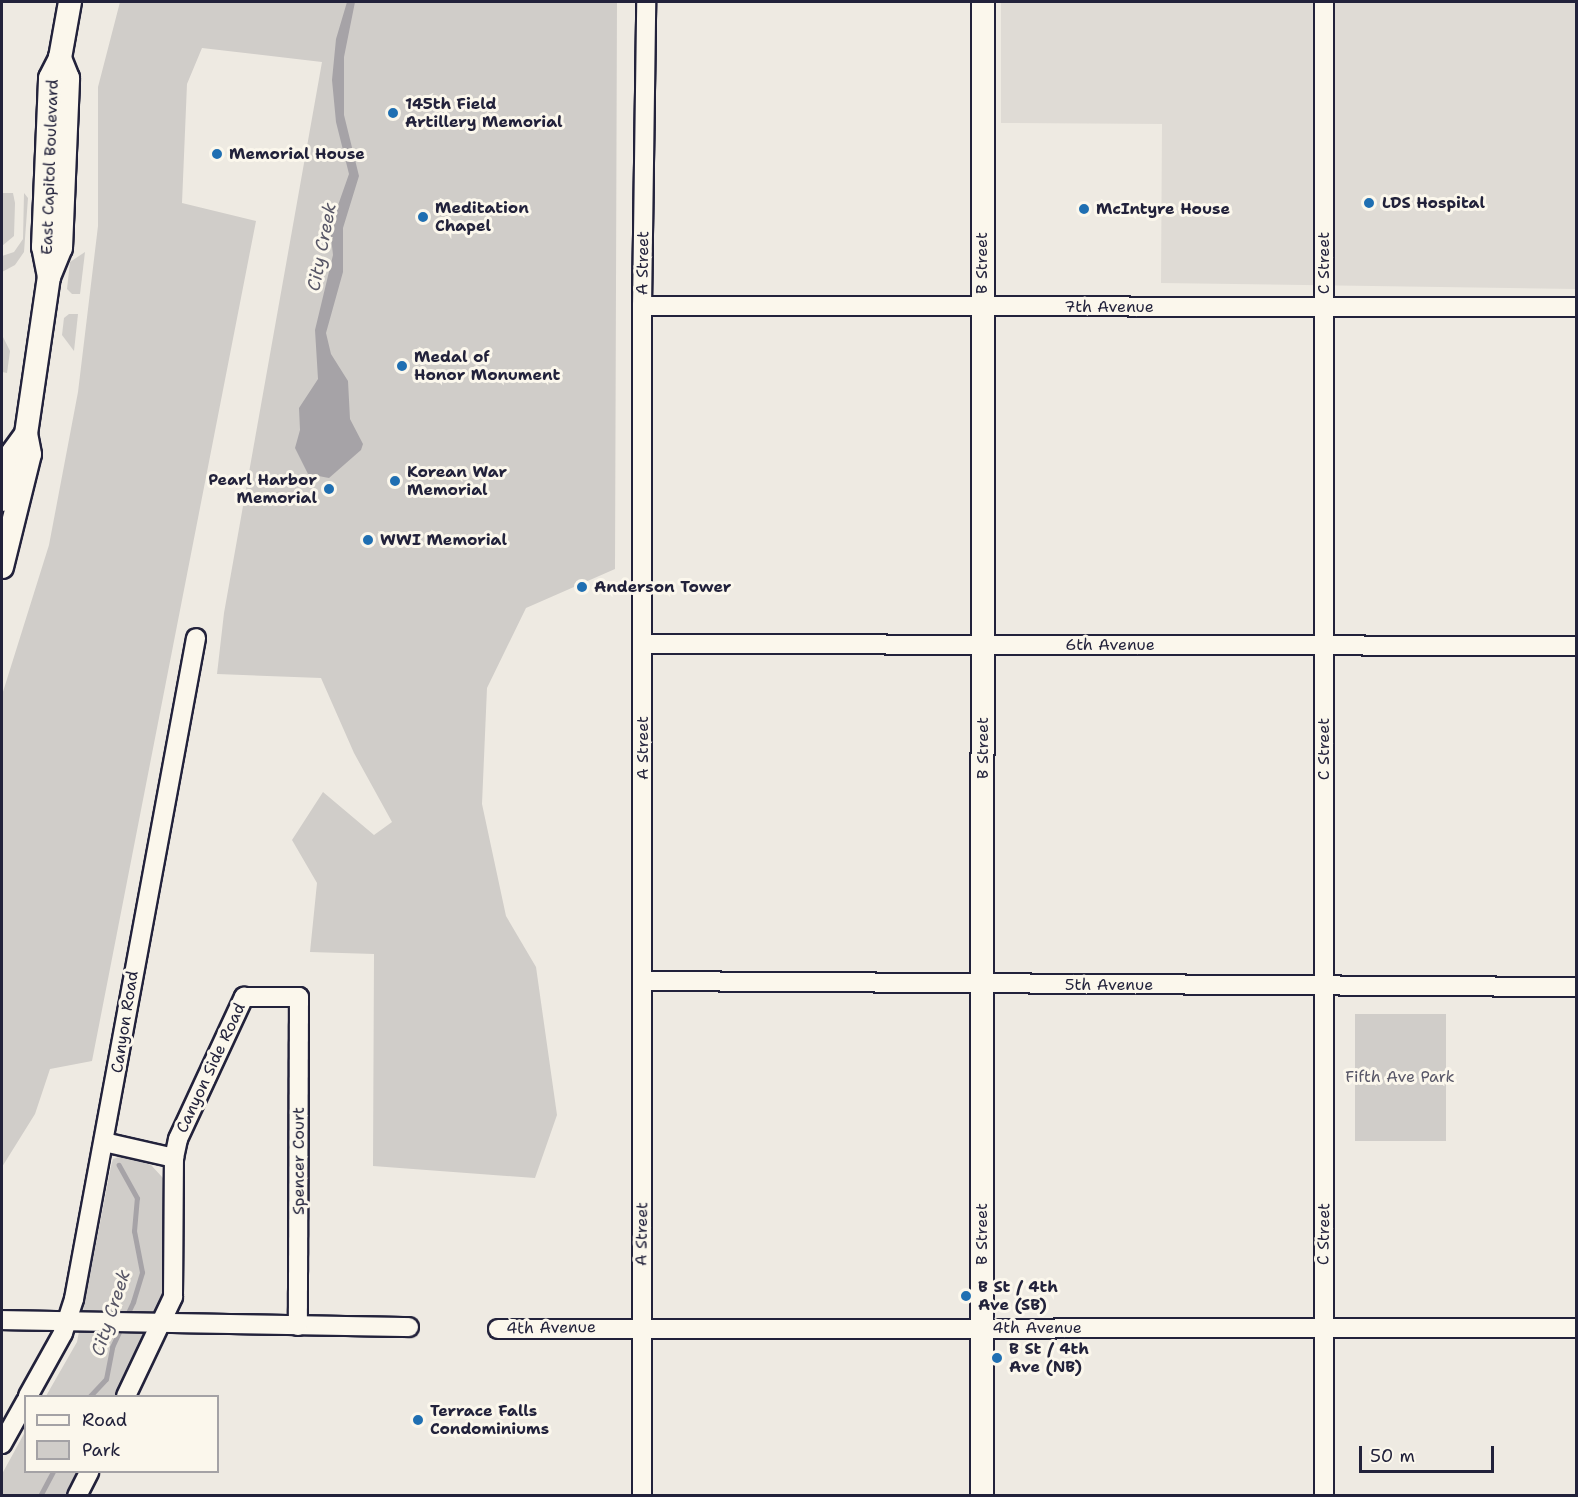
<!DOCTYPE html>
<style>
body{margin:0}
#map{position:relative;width:1578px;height:1497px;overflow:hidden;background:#eeeae2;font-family:"Shantell Sans",sans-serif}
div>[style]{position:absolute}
.built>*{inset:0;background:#dfdbd5}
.green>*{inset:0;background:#d0cdc9;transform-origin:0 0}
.water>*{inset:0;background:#a6a3a7}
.stream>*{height:5px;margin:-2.5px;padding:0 2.5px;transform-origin:2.5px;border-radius:2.5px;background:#a6a3a7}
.roads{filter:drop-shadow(2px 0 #22223b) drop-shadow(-2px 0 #22223b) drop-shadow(0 2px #22223b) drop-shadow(0 -2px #22223b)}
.minor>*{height:18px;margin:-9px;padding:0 9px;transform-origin:9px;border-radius:9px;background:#fbf7ec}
.tertiary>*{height:22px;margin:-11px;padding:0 11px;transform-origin:11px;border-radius:11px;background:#fbf7ec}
.dots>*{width:16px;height:16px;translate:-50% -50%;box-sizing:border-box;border:3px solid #fbf7ec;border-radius:50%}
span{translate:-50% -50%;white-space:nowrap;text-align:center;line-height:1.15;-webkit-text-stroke:6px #fbf7ec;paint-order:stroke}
.poi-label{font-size:16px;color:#22223b;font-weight:700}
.left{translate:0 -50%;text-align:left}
.right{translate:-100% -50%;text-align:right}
.street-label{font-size:16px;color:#22223b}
.park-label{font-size:16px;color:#565566}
.water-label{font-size:18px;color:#575666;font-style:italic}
.frame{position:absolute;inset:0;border:3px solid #22223b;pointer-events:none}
.legend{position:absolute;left:24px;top:1395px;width:195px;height:78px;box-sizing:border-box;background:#fbf7ec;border:2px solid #a4a2a5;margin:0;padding:8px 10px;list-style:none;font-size:18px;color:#22223b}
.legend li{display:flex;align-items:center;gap:12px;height:30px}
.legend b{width:30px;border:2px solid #a4a2a5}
.scale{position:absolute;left:1359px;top:1446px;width:135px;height:27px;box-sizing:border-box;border:3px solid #22223b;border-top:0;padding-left:8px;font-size:18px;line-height:21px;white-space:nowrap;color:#22223b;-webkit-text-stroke:4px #fbf7ec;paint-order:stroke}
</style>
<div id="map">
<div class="built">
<div style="clip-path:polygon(1001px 2px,1576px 2px,1576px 289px,1161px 283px,1162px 124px,1001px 123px)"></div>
</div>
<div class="green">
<div style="clip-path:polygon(120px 2px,617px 2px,615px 569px,526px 608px,487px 688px,482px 804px,506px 916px,536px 967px,557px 1115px,535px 1178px,373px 1166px,374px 954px,310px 952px,317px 883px,292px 840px,323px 792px,374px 835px,392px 822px,354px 753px,321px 678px,217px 674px,224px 613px,322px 62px,202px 48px,187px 84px,182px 203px,256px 221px,92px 1061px,50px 1069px,35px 1114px,2px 1167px,2px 695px,49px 545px,78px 392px,98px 226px,98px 87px)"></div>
<div style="clip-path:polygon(2px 193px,13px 193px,15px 203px,14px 236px,2px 246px)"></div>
<div style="clip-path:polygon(24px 193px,28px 198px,24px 252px,15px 265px,2px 272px,2px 256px,14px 252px,23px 239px)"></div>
<div style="clip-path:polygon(85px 252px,80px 294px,72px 294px,67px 289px,70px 262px)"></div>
<div style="clip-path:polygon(69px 314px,78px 314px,74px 351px,62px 335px,64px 318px)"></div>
<div style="clip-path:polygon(2px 335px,10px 351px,7px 373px,2px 372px)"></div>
<div style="left:1446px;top:1014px;width:127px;height:91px;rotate:90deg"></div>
<div style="clip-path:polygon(122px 1156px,151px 1165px,163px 1178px,164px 1292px,117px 1396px,46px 1396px,77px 1342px,111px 1166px,113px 1159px)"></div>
<div style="clip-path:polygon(25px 1432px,26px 1472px,78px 1472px,66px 1495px,2px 1495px,2px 1474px)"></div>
</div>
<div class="water">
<div style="clip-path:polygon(347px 2px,355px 2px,344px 57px,344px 115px,359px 176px,343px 228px,343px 272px,326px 333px,331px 354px,348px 381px,350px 419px,363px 444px,361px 450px,329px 478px,308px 474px,295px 448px,300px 430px,299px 408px,318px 379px,315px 330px,333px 255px,330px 228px,349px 174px,336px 122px,332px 80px,336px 39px)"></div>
</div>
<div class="stream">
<div style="left:90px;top:1396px;width:23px;rotate:-47deg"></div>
<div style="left:106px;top:1379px;width:33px;rotate:-79deg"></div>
<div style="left:112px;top:1347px;width:50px;rotate:-65deg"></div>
<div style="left:133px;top:1302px;width:31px;rotate:-73deg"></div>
<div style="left:142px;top:1272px;width:42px;rotate:-101deg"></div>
<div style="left:134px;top:1231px;width:33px;rotate:-85deg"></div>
<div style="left:137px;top:1198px;width:38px;rotate:-119deg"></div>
<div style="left:40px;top:1496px;width:27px;rotate:-62deg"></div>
</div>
<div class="roads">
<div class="minor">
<div style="left:642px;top:306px;width:934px;rotate:0.06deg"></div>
<div style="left:643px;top:644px;width:933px;rotate:0.12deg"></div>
<div style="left:642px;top:981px;width:934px;rotate:0.37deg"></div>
<div style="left:104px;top:1142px;width:72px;rotate:12.9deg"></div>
<div style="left:2px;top:1320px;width:407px;rotate:1deg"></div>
<div style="left:498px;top:1329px;width:1078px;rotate:-0.05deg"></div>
<div style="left:28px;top:1396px;width:72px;rotate:-60.9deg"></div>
<div style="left:63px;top:1333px;width:36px;rotate:-72deg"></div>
<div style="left:74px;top:1299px;width:672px;rotate:-79.54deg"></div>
<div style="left:126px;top:1396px;width:110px;rotate:-64.6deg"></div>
<div style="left:173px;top:1297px;width:139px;rotate:-89.6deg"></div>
<div style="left:174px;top:1158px;width:19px;rotate:-78deg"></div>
<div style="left:178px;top:1139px;width:157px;rotate:-65.1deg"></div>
<div style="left:244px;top:997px;width:55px"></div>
<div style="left:299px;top:997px;width:329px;rotate:90.2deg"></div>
<div style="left:2px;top:1444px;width:49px;rotate:-60.8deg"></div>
<div style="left:77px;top:1496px;width:27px;rotate:-63deg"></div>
<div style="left:642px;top:1496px;width:1190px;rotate:-90deg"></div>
<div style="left:642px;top:306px;width:304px;rotate:-89.2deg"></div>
<div style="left:1324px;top:1496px;width:1494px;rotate:-90deg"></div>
</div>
<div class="tertiary">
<div style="left:49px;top:277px;width:31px;rotate:-101deg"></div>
<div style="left:43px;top:247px;width:169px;rotate:-87.6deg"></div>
<div style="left:50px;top:78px;width:22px;rotate:-63deg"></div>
<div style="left:60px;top:58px;width:57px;rotate:-79.9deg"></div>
<div style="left:2px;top:500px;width:49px;rotate:-77.1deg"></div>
<div style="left:13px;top:452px;width:22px;rotate:-54deg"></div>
<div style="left:2px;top:567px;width:116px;rotate:-76.1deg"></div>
<div style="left:30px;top:454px;width:20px;rotate:-101deg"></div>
<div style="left:26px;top:434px;width:159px;rotate:-81.7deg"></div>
<div style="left:49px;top:277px;width:31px;rotate:-68deg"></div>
<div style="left:61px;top:248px;width:170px;rotate:-87.6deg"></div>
<div style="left:68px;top:78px;width:22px;rotate:-112deg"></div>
<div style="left:982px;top:1496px;width:1494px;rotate:-89.96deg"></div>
</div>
</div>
<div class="dots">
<div style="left:393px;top:113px;background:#1f6fb2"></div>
<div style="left:217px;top:154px;background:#1f6fb2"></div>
<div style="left:1369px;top:203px;background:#1f6fb2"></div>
<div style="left:1084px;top:209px;background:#1f6fb2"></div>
<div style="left:423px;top:217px;background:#1f6fb2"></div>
<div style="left:402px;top:366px;background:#1f6fb2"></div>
<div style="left:395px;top:481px;background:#1f6fb2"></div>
<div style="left:329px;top:489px;background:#1f6fb2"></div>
<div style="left:368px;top:540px;background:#1f6fb2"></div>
<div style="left:582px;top:587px;background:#1f6fb2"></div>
<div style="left:966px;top:1296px;background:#1f6fb2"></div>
<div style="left:997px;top:1358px;background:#1f6fb2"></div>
<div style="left:418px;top:1420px;background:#1f6fb2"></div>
</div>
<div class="poi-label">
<span class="left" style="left:405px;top:113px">145th Field<br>Artillery Memorial</span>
<span class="left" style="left:229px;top:154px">Memorial House</span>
<span class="left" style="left:1382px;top:203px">LDS Hospital</span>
<span class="left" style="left:435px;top:217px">Meditation<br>Chapel</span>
<span class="left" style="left:1096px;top:209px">McIntyre House</span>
<span class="left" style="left:414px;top:366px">Medal of<br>Honor Monument</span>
<span class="left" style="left:407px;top:481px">Korean War<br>Memorial</span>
<span class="right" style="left:317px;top:489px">Pearl Harbor<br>Memorial</span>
<span class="left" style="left:380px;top:540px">WWI Memorial</span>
<span class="left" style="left:594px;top:587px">Anderson Tower</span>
<span class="left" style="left:978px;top:1296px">B St / 4th<br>Ave (SB)</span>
<span class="left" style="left:1009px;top:1358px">B St / 4th<br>Ave (NB)</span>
<span class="left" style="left:430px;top:1420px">Terrace Falls<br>Condominiums</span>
</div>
<div class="street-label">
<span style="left:50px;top:167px;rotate:-88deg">East Capitol Boulevard</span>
<span style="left:643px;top:263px;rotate:-89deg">A Street</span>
<span style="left:982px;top:263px;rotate:-90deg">B Street</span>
<span style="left:1324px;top:263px;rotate:-90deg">C Street</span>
<span style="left:1109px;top:307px">7th Avenue</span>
<span style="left:1110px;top:645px">6th Avenue</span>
<span style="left:643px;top:748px;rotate:-90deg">A Street</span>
<span style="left:983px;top:748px;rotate:-90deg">B Street</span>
<span style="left:1324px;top:749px;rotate:-90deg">C Street</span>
<span style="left:1109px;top:985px">5th Avenue</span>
<span style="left:125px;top:1022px;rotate:-81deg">Canyon Road</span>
<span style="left:211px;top:1068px;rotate:-65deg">Canyon Side Road</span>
<span style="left:299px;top:1161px;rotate:-90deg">Spencer Court</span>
<span style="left:642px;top:1234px;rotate:-89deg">A Street</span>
<span style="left:982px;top:1234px;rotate:-90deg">B Street</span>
<span style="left:1324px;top:1234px;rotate:-89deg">C Street</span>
<span style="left:551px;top:1328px;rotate:-1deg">4th Avenue</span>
<span style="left:1037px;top:1328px">4th Avenue</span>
</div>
<div class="park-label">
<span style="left:1400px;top:1077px">Fifth Ave Park</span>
</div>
<div class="water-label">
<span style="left:322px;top:247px;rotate:-79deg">City Creek</span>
<span style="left:111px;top:1313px;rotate:-72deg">City Creek</span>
</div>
<div class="frame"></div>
<ul class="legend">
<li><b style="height:8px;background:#fbf7ec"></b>Road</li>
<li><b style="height:16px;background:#d0cdc9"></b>Park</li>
</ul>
<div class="scale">50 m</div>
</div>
